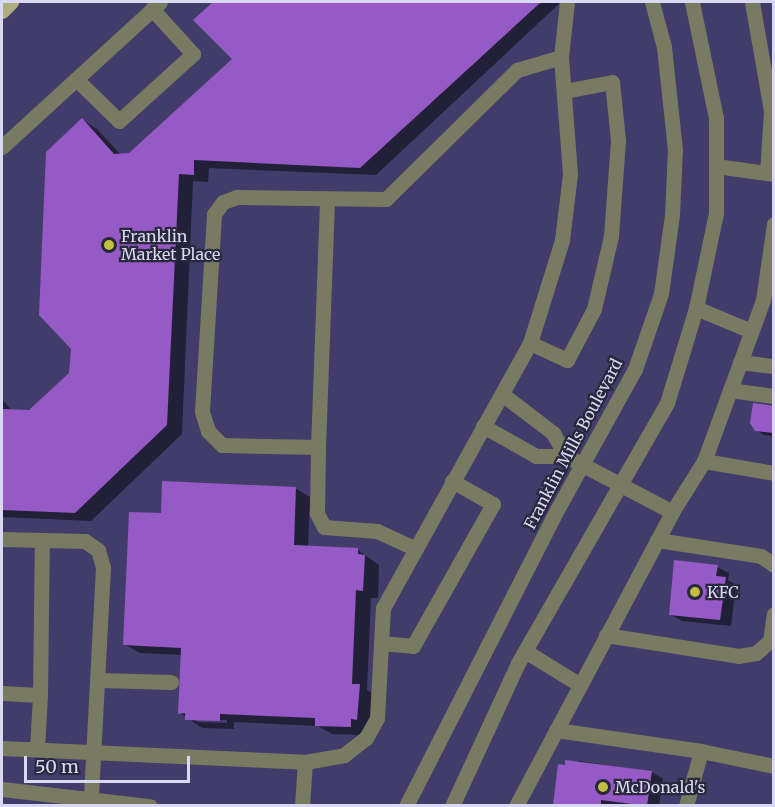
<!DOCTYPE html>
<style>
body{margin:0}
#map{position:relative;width:775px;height:807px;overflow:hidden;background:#413c69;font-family:Merriweather,serif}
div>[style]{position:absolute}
.shadow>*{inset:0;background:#0007}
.building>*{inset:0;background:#955ac5}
.minor>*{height:15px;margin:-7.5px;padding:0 7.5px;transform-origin:7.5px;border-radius:7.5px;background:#797a62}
.major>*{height:15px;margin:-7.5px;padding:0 7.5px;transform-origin:7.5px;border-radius:7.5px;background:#aeae7e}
.dots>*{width:16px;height:16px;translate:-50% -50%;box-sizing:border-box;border:3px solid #29273c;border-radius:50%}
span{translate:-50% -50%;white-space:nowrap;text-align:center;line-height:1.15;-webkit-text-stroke:4.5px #29273c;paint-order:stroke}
.poi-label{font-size:16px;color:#dad9f4}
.left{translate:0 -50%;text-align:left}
.street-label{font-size:16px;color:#dad9f4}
.frame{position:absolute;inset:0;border:3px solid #dad9f4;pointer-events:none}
.scale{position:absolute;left:24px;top:756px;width:166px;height:27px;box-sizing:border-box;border:3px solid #dad9f4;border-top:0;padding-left:8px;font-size:18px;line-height:21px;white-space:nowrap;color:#dad9f4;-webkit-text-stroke:4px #29273c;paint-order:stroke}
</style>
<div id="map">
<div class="shadow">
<div style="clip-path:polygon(215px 2px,561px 2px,376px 175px,209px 168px,208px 182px,193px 181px,182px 434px,91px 521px,2px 517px,2px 399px,12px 411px,29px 412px,71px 373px,83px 120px,97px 129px,121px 155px,129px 155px,234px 59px,195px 20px)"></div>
<div style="clip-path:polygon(774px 407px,774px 436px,764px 435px,756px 430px)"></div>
<div style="clip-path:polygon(evenodd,295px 488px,310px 497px,308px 548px,358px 550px,379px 565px,378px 598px,371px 598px,367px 690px,374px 694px,372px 727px,365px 735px,332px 734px,318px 726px,234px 722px,234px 729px,202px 728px,180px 713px,183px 655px,140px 653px,125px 645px,162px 514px,295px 488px,194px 719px,227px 720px,227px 723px,197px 722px,194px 719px)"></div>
<div style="clip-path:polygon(717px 567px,729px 573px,728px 580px,736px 585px,731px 626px,682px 621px,670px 614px)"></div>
<div style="clip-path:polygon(580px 761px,652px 772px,663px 779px,659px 806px,558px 806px,560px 766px)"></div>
</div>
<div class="building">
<div style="clip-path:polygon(213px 2px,541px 2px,360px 168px,194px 160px,194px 175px,179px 174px,167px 425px,75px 513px,2px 510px,2px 409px,29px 410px,69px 373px,71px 349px,39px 315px,46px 152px,82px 118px,114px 154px,129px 153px,232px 59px,193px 20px)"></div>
<div style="clip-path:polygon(753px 403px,774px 406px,774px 433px,755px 431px,750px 423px)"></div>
<div style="clip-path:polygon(162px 481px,296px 487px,294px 545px,358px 548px,358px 554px,365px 555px,363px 591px,356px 590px,352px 684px,360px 684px,357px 720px,351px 719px,351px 727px,315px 726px,315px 718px,220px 714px,220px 721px,185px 720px,185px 713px,178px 714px,181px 648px,123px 645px,129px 512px,161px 513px)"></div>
<div style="clip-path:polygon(674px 560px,718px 565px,716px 576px,726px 577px,720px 620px,669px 615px)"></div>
<div style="clip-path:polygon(565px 760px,652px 771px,647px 806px,601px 800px,601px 806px,553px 806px,558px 764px,565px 765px)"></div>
</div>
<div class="minor">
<div style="left:752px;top:2px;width:111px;rotate:80.1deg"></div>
<div style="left:771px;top:111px;width:62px;rotate:93.7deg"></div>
<div style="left:76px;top:79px;width:60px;rotate:44.3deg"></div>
<div style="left:119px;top:121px;width:100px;rotate:-42.2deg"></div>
<div style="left:193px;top:54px;width:61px;rotate:-132.3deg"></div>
<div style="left:2px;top:147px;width:214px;rotate:-42.5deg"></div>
<div style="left:716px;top:166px;width:59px;rotate:7.9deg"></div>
<div style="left:774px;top:224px;width:77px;rotate:98.2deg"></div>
<div style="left:763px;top:300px;width:171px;rotate:110.1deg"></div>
<div style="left:704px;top:461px;width:71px;rotate:9.7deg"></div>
<div style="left:696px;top:308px;width:60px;rotate:22.7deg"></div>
<div style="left:530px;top:343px;width:41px;rotate:24.7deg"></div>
<div style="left:567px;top:360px;width:58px;rotate:-62.1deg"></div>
<div style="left:594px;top:309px;width:75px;rotate:-76.9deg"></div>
<div style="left:611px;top:236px;width:96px;rotate:-85.8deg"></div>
<div style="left:618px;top:140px;width:58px;rotate:-95.9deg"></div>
<div style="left:612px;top:82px;width:49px;rotate:169.4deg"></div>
<div style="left:740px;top:362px;width:34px;rotate:7deg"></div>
<div style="left:730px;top:390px;width:44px;rotate:7.8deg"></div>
<div style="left:502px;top:394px;width:64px;rotate:37.4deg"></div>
<div style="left:553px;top:433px;width:26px;rotate:61deg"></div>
<div style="left:566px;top:456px;width:120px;rotate:27.8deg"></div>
<div style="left:672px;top:512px;width:60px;rotate:-57.9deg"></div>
<div style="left:483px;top:426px;width:61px;rotate:29.5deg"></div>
<div style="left:536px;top:456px;width:30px"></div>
<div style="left:318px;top:447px;width:248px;rotate:-87.9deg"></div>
<div style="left:2px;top:539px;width:83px;rotate:1.4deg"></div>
<div style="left:85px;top:541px;width:16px;rotate:35deg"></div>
<div style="left:98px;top:550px;width:18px;rotate:74deg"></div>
<div style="left:103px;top:567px;width:232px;rotate:93deg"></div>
<div style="left:657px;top:540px;width:105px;rotate:8.7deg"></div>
<div style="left:761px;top:556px;width:16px;rotate:35deg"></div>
<div style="left:414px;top:548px;width:41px;rotate:-155.3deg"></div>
<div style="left:377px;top:531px;width:53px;rotate:-175.7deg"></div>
<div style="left:324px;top:527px;width:16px;rotate:-117deg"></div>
<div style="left:317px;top:513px;width:66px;rotate:-89.1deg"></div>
<div style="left:318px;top:447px;width:96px;rotate:-178.8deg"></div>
<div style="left:222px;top:445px;width:20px;rotate:-135deg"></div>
<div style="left:208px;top:431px;width:21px;rotate:-107deg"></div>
<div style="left:202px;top:411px;width:197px;rotate:-86.5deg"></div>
<div style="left:214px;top:214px;width:15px;rotate:-53deg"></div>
<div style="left:223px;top:202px;width:15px;rotate:-20deg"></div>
<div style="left:237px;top:197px;width:149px;rotate:0.8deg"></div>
<div style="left:386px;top:199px;width:184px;rotate:-44.6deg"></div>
<div style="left:517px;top:70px;width:46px;rotate:-16.5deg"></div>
<div style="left:606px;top:635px;width:134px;rotate:9deg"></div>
<div style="left:738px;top:656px;width:18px;rotate:-9deg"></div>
<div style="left:756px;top:653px;width:18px;rotate:-41deg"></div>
<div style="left:770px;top:641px;width:27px;rotate:-82deg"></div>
<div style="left:381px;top:643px;width:32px;rotate:5deg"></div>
<div style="left:413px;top:646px;width:163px;rotate:-60.6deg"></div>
<div style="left:493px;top:504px;width:47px;rotate:-150.7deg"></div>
<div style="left:525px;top:651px;width:65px;rotate:31.7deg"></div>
<div style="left:99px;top:680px;width:72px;rotate:1.6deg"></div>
<div style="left:2px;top:693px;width:38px;rotate:3deg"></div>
<div style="left:40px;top:695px;width:155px;rotate:-89.3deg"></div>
<div style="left:556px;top:730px;width:147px;rotate:8.2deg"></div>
<div style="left:701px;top:751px;width:57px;rotate:105.3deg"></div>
<div style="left:2px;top:748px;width:303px;rotate:2.6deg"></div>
<div style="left:305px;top:762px;width:40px;rotate:-10deg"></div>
<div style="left:344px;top:755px;width:28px;rotate:-38deg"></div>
<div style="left:366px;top:738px;width:23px;rotate:-61deg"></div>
<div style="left:377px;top:718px;width:110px;rotate:-86.9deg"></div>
<div style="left:383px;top:608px;width:303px;rotate:-61deg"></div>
<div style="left:530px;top:343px;width:108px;rotate:-72.7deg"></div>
<div style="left:562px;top:240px;width:66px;rotate:-83.1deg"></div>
<div style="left:570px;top:174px;width:117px;rotate:-94.4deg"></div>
<div style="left:561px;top:57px;width:55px;rotate:-83.8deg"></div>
<div style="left:37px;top:749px;width:54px;rotate:-86.8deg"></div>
<div style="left:701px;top:751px;width:75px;rotate:11.6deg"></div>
<div style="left:2px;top:789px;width:149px;rotate:6.6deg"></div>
<div style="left:302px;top:806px;width:44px;rotate:-86.1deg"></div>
<div style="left:406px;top:806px;width:335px;rotate:-63deg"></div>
<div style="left:558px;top:508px;width:159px;rotate:-61deg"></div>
<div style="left:635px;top:369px;width:79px;rotate:-70.9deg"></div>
<div style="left:661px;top:294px;width:80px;rotate:-82.1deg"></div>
<div style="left:672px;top:215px;width:65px;rotate:-87.4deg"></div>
<div style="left:675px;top:150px;width:104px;rotate:-96.1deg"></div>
<div style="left:664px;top:47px;width:47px;rotate:-104.9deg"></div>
<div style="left:452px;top:806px;width:157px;rotate:-65.2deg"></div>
<div style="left:518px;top:663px;width:300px;rotate:-60.2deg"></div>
<div style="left:667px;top:403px;width:99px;rotate:-73deg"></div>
<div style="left:696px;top:308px;width:97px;rotate:-78.1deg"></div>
<div style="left:716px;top:213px;width:95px;rotate:-90deg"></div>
<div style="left:716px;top:118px;width:118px;rotate:-101.7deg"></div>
<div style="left:516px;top:806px;width:333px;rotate:-62deg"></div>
</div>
<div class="major">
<div style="left:2px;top:11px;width:13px;rotate:-45deg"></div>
</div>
<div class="dots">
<div style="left:109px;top:245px;background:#c1be40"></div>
<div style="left:695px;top:592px;background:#c1be40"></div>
<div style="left:603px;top:787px;background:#c1be40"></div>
</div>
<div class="poi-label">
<span class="left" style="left:121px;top:245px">Franklin<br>Market Place</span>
<span class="left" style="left:707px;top:592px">KFC</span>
<span class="left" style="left:615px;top:787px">McDonald's</span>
</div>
<div class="street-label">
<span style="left:573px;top:444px;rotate:-62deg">Franklin Mills Boulevard</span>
</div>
<div class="frame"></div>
<div class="scale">50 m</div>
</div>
